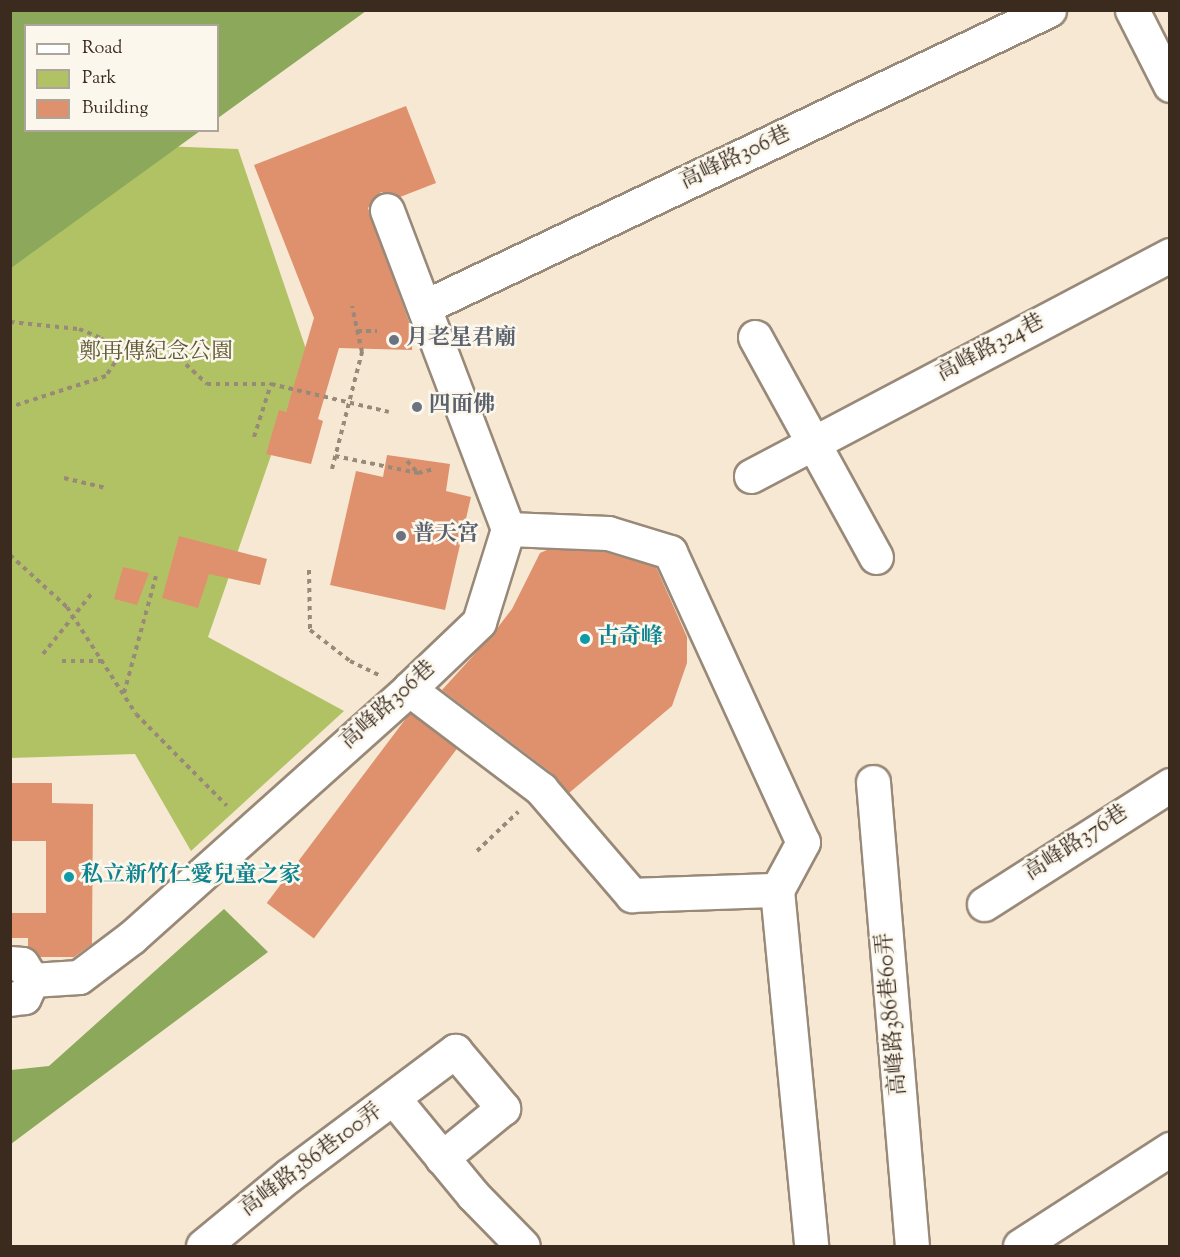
<!DOCTYPE html>
<meta charset="utf-8">
<style>
body{margin:0}
#map{position:relative;width:1180px;height:1257px;overflow:hidden;background:#f6e8d3;font-family:"Sorts Mill Goudy","Noto Serif TC",serif}
div>[style]{position:absolute}
.green>*{inset:0;background:#b1c265}
.forest>*{inset:0;background:#8ca85a}
.building>*{inset:0;background:#df916e;transform-origin:0 0}
.path>*{height:4px;margin-top:-2px;transform-origin:0;background:repeating-linear-gradient(90deg,#988978 0 4.5px,transparent 0 9px)}
.roads{filter:drop-shadow(2px 0 #988978) drop-shadow(-2px 0 #988978) drop-shadow(0 2px #988978) drop-shadow(0 -2px #988978)}
.minor>*{height:33px;margin:-16.5px;padding:0 16.5px;transform-origin:16.5px;border-radius:16.5px;background:#fff}
.dots>*{width:16px;height:16px;translate:-50% -50%;box-sizing:border-box;border:3px solid #fbf7ec;border-radius:50%}
span{translate:-50% -50%;white-space:nowrap;text-align:center;line-height:1.15;-webkit-text-stroke:5px #fbf7ec;paint-order:stroke}
.street-label{font-size:22px;color:#3b2a1e}
.worship-label{font-size:22px;color:#5b616d;font-weight:700}
.left{translate:0 -50%;text-align:left}
.park-label{font-size:22px;color:#5e5833}
.culture-label{font-size:22px;color:#0d838f;font-weight:700}
.frame{position:absolute;inset:0;border:12px solid #3b2a1e;pointer-events:none}
.legend{position:absolute;left:24px;top:24px;width:195px;height:108px;box-sizing:border-box;background:#fbf7ec;border:2px solid #aea59a;margin:0;padding:8px 10px;list-style:none;font-size:18px;color:#3b2a1e}
.legend li{display:flex;align-items:center;gap:12px;height:30px}
.legend b{width:30px;border:2px solid #aea59a}
</style>
<div id="map">
<div class="green">
<div style="clip-path:polygon(11px 140px,238px 149px,307px 352px,208px 637px,344px 711px,191px 851px,135px 754px,11px 758px)"></div>
</div>
<div class="forest">
<div style="clip-path:polygon(11px 10px,366px 10px,366px 11px,218px 118px,218px 26px,26px 26px,26px 130px,200px 131px,11px 268px)"></div>
<div style="clip-path:polygon(224px 909px,268px 952px,11px 1144px,11px 1070px,49px 1066px)"></div>
</div>
<div class="building">
<div style="clip-path:polygon(406px 106px,436px 183px,400px 197px,381px 192px,368px 208px,412px 330px,412px 350px,339px 348px,318px 419px,323px 421px,311px 464px,266px 454px,279px 410px,286px 412px,314px 318px,254px 165px)"></div>
<div style="clip-path:polygon(387px 455px,450px 464px,446px 491px,471px 497px,445px 610px,330px 585px,356px 471px,383px 477px)"></div>
<div style="clip-path:polygon(179px 536px,267px 559px,260px 585px,209px 574px,198px 608px,162px 598px)"></div>
<div style="clip-path:polygon(549px 549px,605px 552px,656px 567px,687px 637px,687px 663px,672px 706px,569px 793px,553px 774px,442px 690px,492px 635px,512px 609px,540px 553px)"></div>
<div style="clip-path:polygon(123px 567px,149px 573px,137px 605px,114px 599px)"></div>
<div style="left:410px;top:713px;width:59px;height:238px;rotate:37deg"></div>
<div style="clip-path:polygon(10px 783px,52px 783px,52px 803px,93px 804px,92px 944px,74px 957px,40px 957px,28px 947px,28px 938px,10px 938px,10px 913px,46px 913px,46px 841px,10px 841px)"></div>
</div>
<div class="path">
<div style="left:10px;top:322px;width:69px;rotate:5.8deg"></div>
<div style="left:79px;top:329px;width:24px;rotate:22deg"></div>
<div style="left:101px;top:338px;width:25px;rotate:42deg"></div>
<div style="left:120px;top:355px;width:25px;rotate:124deg"></div>
<div style="left:106px;top:376px;width:101px;rotate:162.1deg"></div>
<div style="left:357px;top:331px;width:20px"></div>
<div style="left:120px;top:355px;width:47px;rotate:-11.1deg"></div>
<div style="left:166px;top:346px;width:56px;rotate:42.8deg"></div>
<div style="left:207px;top:384px;width:64px"></div>
<div style="left:254px;top:437px;width:56px;rotate:-72.2deg"></div>
<div style="left:271px;top:384px;width:121px;rotate:13.3deg"></div>
<div style="left:335px;top:456px;width:85px;rotate:11.6deg"></div>
<div style="left:418px;top:473px;width:16px;rotate:-14deg"></div>
<div style="left:407px;top:461px;width:15px;rotate:48deg"></div>
<div style="left:332px;top:469px;width:121px;rotate:-75.6deg"></div>
<div style="left:362px;top:352px;width:47px;rotate:-102.3deg"></div>
<div style="left:64px;top:478px;width:43px;rotate:13.4deg"></div>
<div style="left:10px;top:555px;width:77px;rotate:42.4deg"></div>
<div style="left:67px;top:607px;width:127px;rotate:57.2deg"></div>
<div style="left:136px;top:714px;width:129px;rotate:45.3deg"></div>
<div style="left:309px;top:570px;width:60px;rotate:89deg"></div>
<div style="left:310px;top:630px;width:51px;rotate:37.8deg"></div>
<div style="left:350px;top:661px;width:32px;rotate:26deg"></div>
<div style="left:43px;top:654px;width:78px;rotate:-51.2deg"></div>
<div style="left:62px;top:661px;width:40px"></div>
<div style="left:124px;top:693px;width:121px;rotate:-74.7deg"></div>
<div style="left:477px;top:851px;width:57px;rotate:-43.6deg"></div>
</div>
<div class="roads">
<div class="minor">
<div style="left:1132px;top:10px;width:84px;rotate:63.1deg"></div>
<div style="left:424px;top:307px;width:692px;rotate:-25.42deg"></div>
<div style="left:755px;top:337px;width:251px;rotate:61.2deg"></div>
<div style="left:751px;top:476px;width:474px;rotate:-27.8deg"></div>
<div style="left:508px;top:529px;width:100px;rotate:2.3deg"></div>
<div style="left:608px;top:533px;width:65px;rotate:17deg"></div>
<div style="left:670px;top:552px;width:319px;rotate:65.4deg"></div>
<div style="left:803px;top:842px;width:55px;rotate:118.4deg"></div>
<div style="left:409px;top:689px;width:166px;rotate:37.1deg"></div>
<div style="left:541px;top:789px;width:140px;rotate:49.4deg"></div>
<div style="left:632px;top:895px;width:145px;rotate:-2deg"></div>
<div style="left:777px;top:890px;width:358px;rotate:84.5deg"></div>
<div style="left:873px;top:782px;width:466px;rotate:85.2deg"></div>
<div style="left:984px;top:904px;width:221px;rotate:-32.6deg"></div>
<div style="left:10px;top:963px;width:12px;rotate:5deg"></div>
<div style="left:22px;top:964px;width:19px;rotate:58deg"></div>
<div style="left:32px;top:980px;width:19px;rotate:115deg"></div>
<div style="left:24px;top:997px;width:14px;rotate:172deg"></div>
<div style="left:32px;top:980px;width:47px;rotate:-3.7deg"></div>
<div style="left:79px;top:977px;width:66px;rotate:-37deg"></div>
<div style="left:132px;top:937px;width:372px;rotate:-41.8deg"></div>
<div style="left:409px;top:689px;width:97px;rotate:-43.7deg"></div>
<div style="left:479px;top:622px;width:97px;rotate:-72.7deg"></div>
<div style="left:508px;top:529px;width:341px;rotate:-110.8deg"></div>
<div style="left:394px;top:1099px;width:124px;rotate:50.5deg"></div>
<div style="left:473px;top:1195px;width:71px;rotate:45.6deg"></div>
<div style="left:203px;top:1246px;width:110px;rotate:-39.5deg"></div>
<div style="left:288px;top:1176px;width:209px;rotate:-36.8deg"></div>
<div style="left:455px;top:1051px;width:75px;rotate:49.9deg"></div>
<div style="left:503px;top:1108px;width:79px;rotate:140.7deg"></div>
<div style="left:1020px;top:1246px;width:179px;rotate:-32.9deg"></div>
</div>
</div>
<div class="dots">
<div style="left:394px;top:340px;background:#6b7280"></div>
<div style="left:417px;top:407px;background:#6b7280"></div>
<div style="left:401px;top:536px;background:#6b7280"></div>
<div style="left:585px;top:639px;background:#0f9aa8"></div>
<div style="left:69px;top:877px;background:#0f9aa8"></div>
</div>
<div class="street-label">
<span style="left:736px;top:159px;rotate:-25deg">高峰路306巷</span>
<span style="left:991px;top:349px;rotate:-28deg">高峰路324巷</span>
<span style="left:389px;top:706px;rotate:-42deg">高峰路306巷</span>
<span style="left:1077px;top:844px;rotate:-33deg">高峰路376巷</span>
<span style="left:893px;top:1014px;rotate:-95deg">高峰路386巷60弄</span>
<span style="left:312px;top:1161px;rotate:-37deg">高峰路386巷100弄</span>
</div>
<div class="worship-label">
<span class="left" style="left:406px;top:340px">月老星君廟</span>
<span class="left" style="left:429px;top:407px">四面佛</span>
<span class="left" style="left:413px;top:536px">普天宮</span>
</div>
<div class="park-label">
<span style="left:156px;top:354px">鄭再傳紀念公園</span>
</div>
<div class="culture-label">
<span class="left" style="left:597px;top:639px">古奇峰</span>
<span class="left" style="left:81px;top:877px">私立新竹仁愛兒童之家</span>
</div>
<div class="frame"></div>
<ul class="legend">
<li><b style="height:8px;background:#fff"></b>Road</li>
<li><b style="height:16px;background:#b1c265"></b>Park</li>
<li><b style="height:16px;background:#df916e"></b>Building</li>
</ul>
</div>
